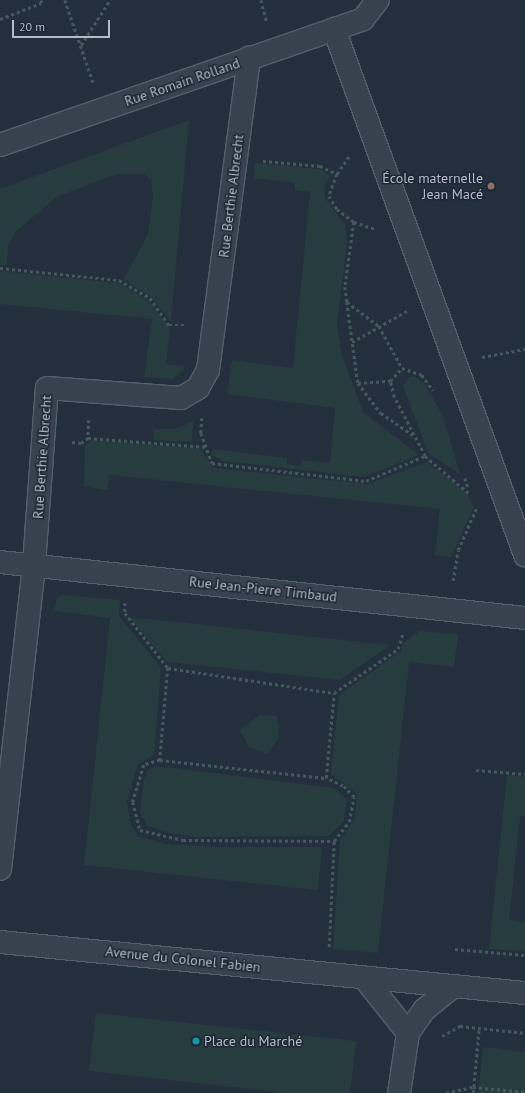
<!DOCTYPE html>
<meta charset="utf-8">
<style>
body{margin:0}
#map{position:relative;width:525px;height:1093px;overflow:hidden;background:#242f3e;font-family:"PT Sans",sans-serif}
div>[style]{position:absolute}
.green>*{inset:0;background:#263c3f}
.path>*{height:2.5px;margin-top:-1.25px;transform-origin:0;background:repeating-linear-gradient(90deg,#44595c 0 3px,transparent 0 6px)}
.roads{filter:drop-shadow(1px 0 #565f6c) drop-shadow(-1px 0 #565f6c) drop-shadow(0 1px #565f6c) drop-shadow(0 -1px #565f6c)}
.minor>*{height:22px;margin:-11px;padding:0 11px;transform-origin:11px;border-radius:11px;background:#38414e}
.dots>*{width:11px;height:11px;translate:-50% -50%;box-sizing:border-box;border:2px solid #1d2633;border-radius:50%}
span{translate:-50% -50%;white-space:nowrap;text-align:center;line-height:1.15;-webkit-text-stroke:3px #1d2633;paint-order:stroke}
.street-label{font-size:14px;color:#b4bcc9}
.poi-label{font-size:14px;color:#b4bcc9}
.right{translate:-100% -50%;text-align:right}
.left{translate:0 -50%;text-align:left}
.scale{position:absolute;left:12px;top:20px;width:98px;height:18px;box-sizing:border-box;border:2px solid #b4bcc9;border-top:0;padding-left:5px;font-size:12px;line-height:14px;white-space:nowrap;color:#b4bcc9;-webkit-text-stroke:3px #1d2633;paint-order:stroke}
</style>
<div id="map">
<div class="green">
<div style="clip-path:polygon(189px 120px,171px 322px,151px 297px,124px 279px,148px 234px,153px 197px,151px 180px,144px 174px,117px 174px,58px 196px,16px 231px,8px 245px,7px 265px,0 265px,0 189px)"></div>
<div style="clip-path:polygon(255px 163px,320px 169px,330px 176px,324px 187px,325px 198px,345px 225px,347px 244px,337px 323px,342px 356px,363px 412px,419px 455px,364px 477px,223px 461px,211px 454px,213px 449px,287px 458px,287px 464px,300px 466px,302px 460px,330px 463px,335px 408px,227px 394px,232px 360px,293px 368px,310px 192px,295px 190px,295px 183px,254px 178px)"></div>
<div style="clip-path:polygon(0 271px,119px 283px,148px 300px,170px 328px,166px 364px,184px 366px,184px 369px,173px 379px,144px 377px,152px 319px,0 304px)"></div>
<div style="clip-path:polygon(414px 376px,424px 383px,443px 416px,460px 474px,428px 453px,403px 386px,408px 378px)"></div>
<div style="clip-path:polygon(193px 421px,192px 442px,153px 440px,154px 429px,177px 429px)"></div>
<div style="clip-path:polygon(92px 440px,201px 449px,213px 468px,367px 484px,427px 462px,465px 491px,474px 507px,451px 557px,435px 555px,440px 509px,109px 475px,107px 490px,84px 486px,85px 446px)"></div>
<div style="clip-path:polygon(62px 595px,120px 600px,119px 616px,161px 668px,154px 755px,138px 764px,127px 801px,131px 825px,139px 837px,167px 844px,220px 847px,322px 847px,318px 890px,84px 865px,110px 618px,54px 611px,57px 598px)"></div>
<div style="clip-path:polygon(129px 617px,390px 645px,340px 680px,167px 662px)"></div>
<div style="clip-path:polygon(420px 631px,458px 634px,454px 667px,409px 662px,378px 953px,333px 949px,340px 840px,355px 819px,357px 794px,331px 774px,339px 695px,401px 651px,402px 644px)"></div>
<div style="clip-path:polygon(260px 715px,276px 716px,279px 726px,278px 739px,267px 754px,249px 747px,240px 730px)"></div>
<div style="clip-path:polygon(156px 766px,334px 788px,347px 800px,344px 821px,329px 836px,196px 837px,170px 833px,147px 826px,140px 811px,144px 780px,148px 770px)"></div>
<div style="clip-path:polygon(507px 775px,525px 777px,525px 816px,520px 816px,509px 920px,525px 922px,525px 951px,489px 949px)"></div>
<div style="clip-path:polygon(96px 1013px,356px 1041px,350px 1093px,285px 1093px,89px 1071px)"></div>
<div style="clip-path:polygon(483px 1047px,525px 1052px,525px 1093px,478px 1093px)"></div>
</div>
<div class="path">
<div style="left:65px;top:0;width:87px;rotate:71.1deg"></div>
<div style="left:261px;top:0;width:23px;rotate:75deg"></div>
<div style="left:0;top:19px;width:44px;rotate:-21.3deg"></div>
<div style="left:41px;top:3px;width:3px;rotate:-90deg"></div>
<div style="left:81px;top:45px;width:54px;rotate:-57.2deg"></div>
<div style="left:263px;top:161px;width:57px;rotate:5deg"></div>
<div style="left:320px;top:166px;width:19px;rotate:25deg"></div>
<div style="left:337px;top:174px;width:23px;rotate:110deg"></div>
<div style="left:329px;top:196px;width:15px;rotate:58deg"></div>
<div style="left:337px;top:209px;width:21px;rotate:37deg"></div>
<div style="left:354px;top:222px;width:66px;rotate:97.9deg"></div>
<div style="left:345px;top:287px;width:15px;rotate:82deg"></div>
<div style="left:347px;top:302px;width:40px;rotate:37deg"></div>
<div style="left:379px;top:326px;width:48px;rotate:61.3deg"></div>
<div style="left:337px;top:174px;width:22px;rotate:-56deg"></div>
<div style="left:354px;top:222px;width:23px;rotate:18deg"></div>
<div style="left:0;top:268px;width:120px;rotate:5.8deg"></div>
<div style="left:119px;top:280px;width:36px;rotate:30deg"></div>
<div style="left:150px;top:298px;width:33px;rotate:55deg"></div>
<div style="left:169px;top:325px;width:17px"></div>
<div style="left:347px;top:302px;width:82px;rotate:82.3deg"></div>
<div style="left:358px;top:383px;width:38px;rotate:53deg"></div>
<div style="left:381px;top:413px;width:40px;rotate:34.9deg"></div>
<div style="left:352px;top:342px;width:63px;rotate:-29.4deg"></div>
<div style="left:482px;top:357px;width:44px;rotate:-10.5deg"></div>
<div style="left:358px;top:383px;width:32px;rotate:-4deg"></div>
<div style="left:202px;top:418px;width:15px;rotate:94deg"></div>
<div style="left:201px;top:433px;width:32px;rotate:70deg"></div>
<div style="left:212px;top:463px;width:155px;rotate:6.7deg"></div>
<div style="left:366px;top:481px;width:64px;rotate:-23deg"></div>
<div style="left:425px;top:456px;width:60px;rotate:40.3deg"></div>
<div style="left:89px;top:420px;width:18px;rotate:93deg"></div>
<div style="left:88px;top:438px;width:119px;rotate:4.3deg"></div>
<div style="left:72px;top:442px;width:9px;rotate:6deg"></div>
<div style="left:81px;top:443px;width:9px;rotate:-36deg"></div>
<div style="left:425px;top:456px;width:67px;rotate:-117.7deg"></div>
<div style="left:394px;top:397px;width:16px;rotate:-104deg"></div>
<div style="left:390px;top:381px;width:18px;rotate:-47deg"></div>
<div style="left:402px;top:368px;width:21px;rotate:19deg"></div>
<div style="left:422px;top:375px;width:19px;rotate:54deg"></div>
<div style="left:465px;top:478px;width:10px;rotate:73deg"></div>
<div style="left:453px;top:581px;width:31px;rotate:-81deg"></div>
<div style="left:458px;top:550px;width:47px;rotate:-66.2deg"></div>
<div style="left:125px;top:603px;width:10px;rotate:90deg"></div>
<div style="left:125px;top:613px;width:70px;rotate:52deg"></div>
<div style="left:168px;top:668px;width:92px;rotate:95deg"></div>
<div style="left:160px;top:760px;width:17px;rotate:163deg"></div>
<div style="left:144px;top:765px;width:39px;rotate:107deg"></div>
<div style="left:133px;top:802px;width:29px;rotate:76deg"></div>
<div style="left:140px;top:830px;width:44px;rotate:13.1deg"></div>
<div style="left:183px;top:840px;width:151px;rotate:0.4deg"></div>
<div style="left:168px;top:668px;width:168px;rotate:8.6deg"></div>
<div style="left:160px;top:760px;width:167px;rotate:6.2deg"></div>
<div style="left:476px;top:770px;width:49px;rotate:4.7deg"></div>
<div style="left:329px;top:947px;width:106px;rotate:-87.3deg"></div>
<div style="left:334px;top:841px;width:24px;rotate:-52deg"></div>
<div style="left:349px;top:822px;width:25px;rotate:-79deg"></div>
<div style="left:354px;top:797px;width:16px;rotate:-135deg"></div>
<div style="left:343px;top:786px;width:19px;rotate:-155deg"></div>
<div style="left:326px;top:778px;width:85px;rotate:-84.6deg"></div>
<div style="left:334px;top:693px;width:78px;rotate:-34.5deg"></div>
<div style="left:398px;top:649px;width:17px;rotate:-73deg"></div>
<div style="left:455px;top:949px;width:70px;rotate:4.9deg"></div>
<div style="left:442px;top:1036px;width:21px;rotate:-29deg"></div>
<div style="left:460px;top:1026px;width:65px;rotate:6.1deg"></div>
<div style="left:446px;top:1093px;width:28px;rotate:-13deg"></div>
<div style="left:473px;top:1087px;width:52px;rotate:5.5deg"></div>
<div style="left:473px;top:1093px;width:66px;rotate:-84.8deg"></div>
</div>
<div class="roads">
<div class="minor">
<div style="left:334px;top:29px;width:560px;rotate:70.04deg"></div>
<div style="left:0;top:145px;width:384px;rotate:-19.1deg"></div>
<div style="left:363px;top:19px;width:24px;rotate:-52deg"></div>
<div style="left:0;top:562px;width:528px;rotate:6.09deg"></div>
<div style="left:0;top:869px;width:307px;rotate:-83.6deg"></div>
<div style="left:34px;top:564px;width:176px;rotate:-85.8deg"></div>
<div style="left:47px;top:388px;width:134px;rotate:4.3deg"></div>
<div style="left:181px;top:398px;width:20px;rotate:-30deg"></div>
<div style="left:198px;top:388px;width:21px;rotate:-61deg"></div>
<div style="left:208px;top:370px;width:315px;rotate:-82.5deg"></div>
<div style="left:0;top:942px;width:527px;rotate:5.55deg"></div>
<div style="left:365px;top:979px;width:69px;rotate:51.5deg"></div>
<div style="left:408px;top:1033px;width:61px;rotate:98.5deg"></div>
<div style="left:408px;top:1033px;width:28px;rotate:-55deg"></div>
<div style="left:424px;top:1010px;width:36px;rotate:-39deg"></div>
</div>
</div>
<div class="dots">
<div style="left:491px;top:186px;background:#8d6e63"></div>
<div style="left:196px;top:1041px;background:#0f9aa8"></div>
</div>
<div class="street-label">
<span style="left:182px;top:82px;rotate:-19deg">Rue Romain Rolland</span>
<span style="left:231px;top:196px;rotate:-83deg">Rue Berthie Albrecht</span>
<span style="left:42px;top:457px;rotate:-86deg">Rue Berthie Albrecht</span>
<span style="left:263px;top:589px;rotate:6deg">Rue Jean-Pierre Timbaud</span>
<span style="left:183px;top:959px;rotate:6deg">Avenue du Colonel Fabien</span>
</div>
<div class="poi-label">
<span class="right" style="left:483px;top:186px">École maternelle<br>Jean Macé</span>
<span class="left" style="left:204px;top:1041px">Place du Marché</span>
</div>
<div class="scale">20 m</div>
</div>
